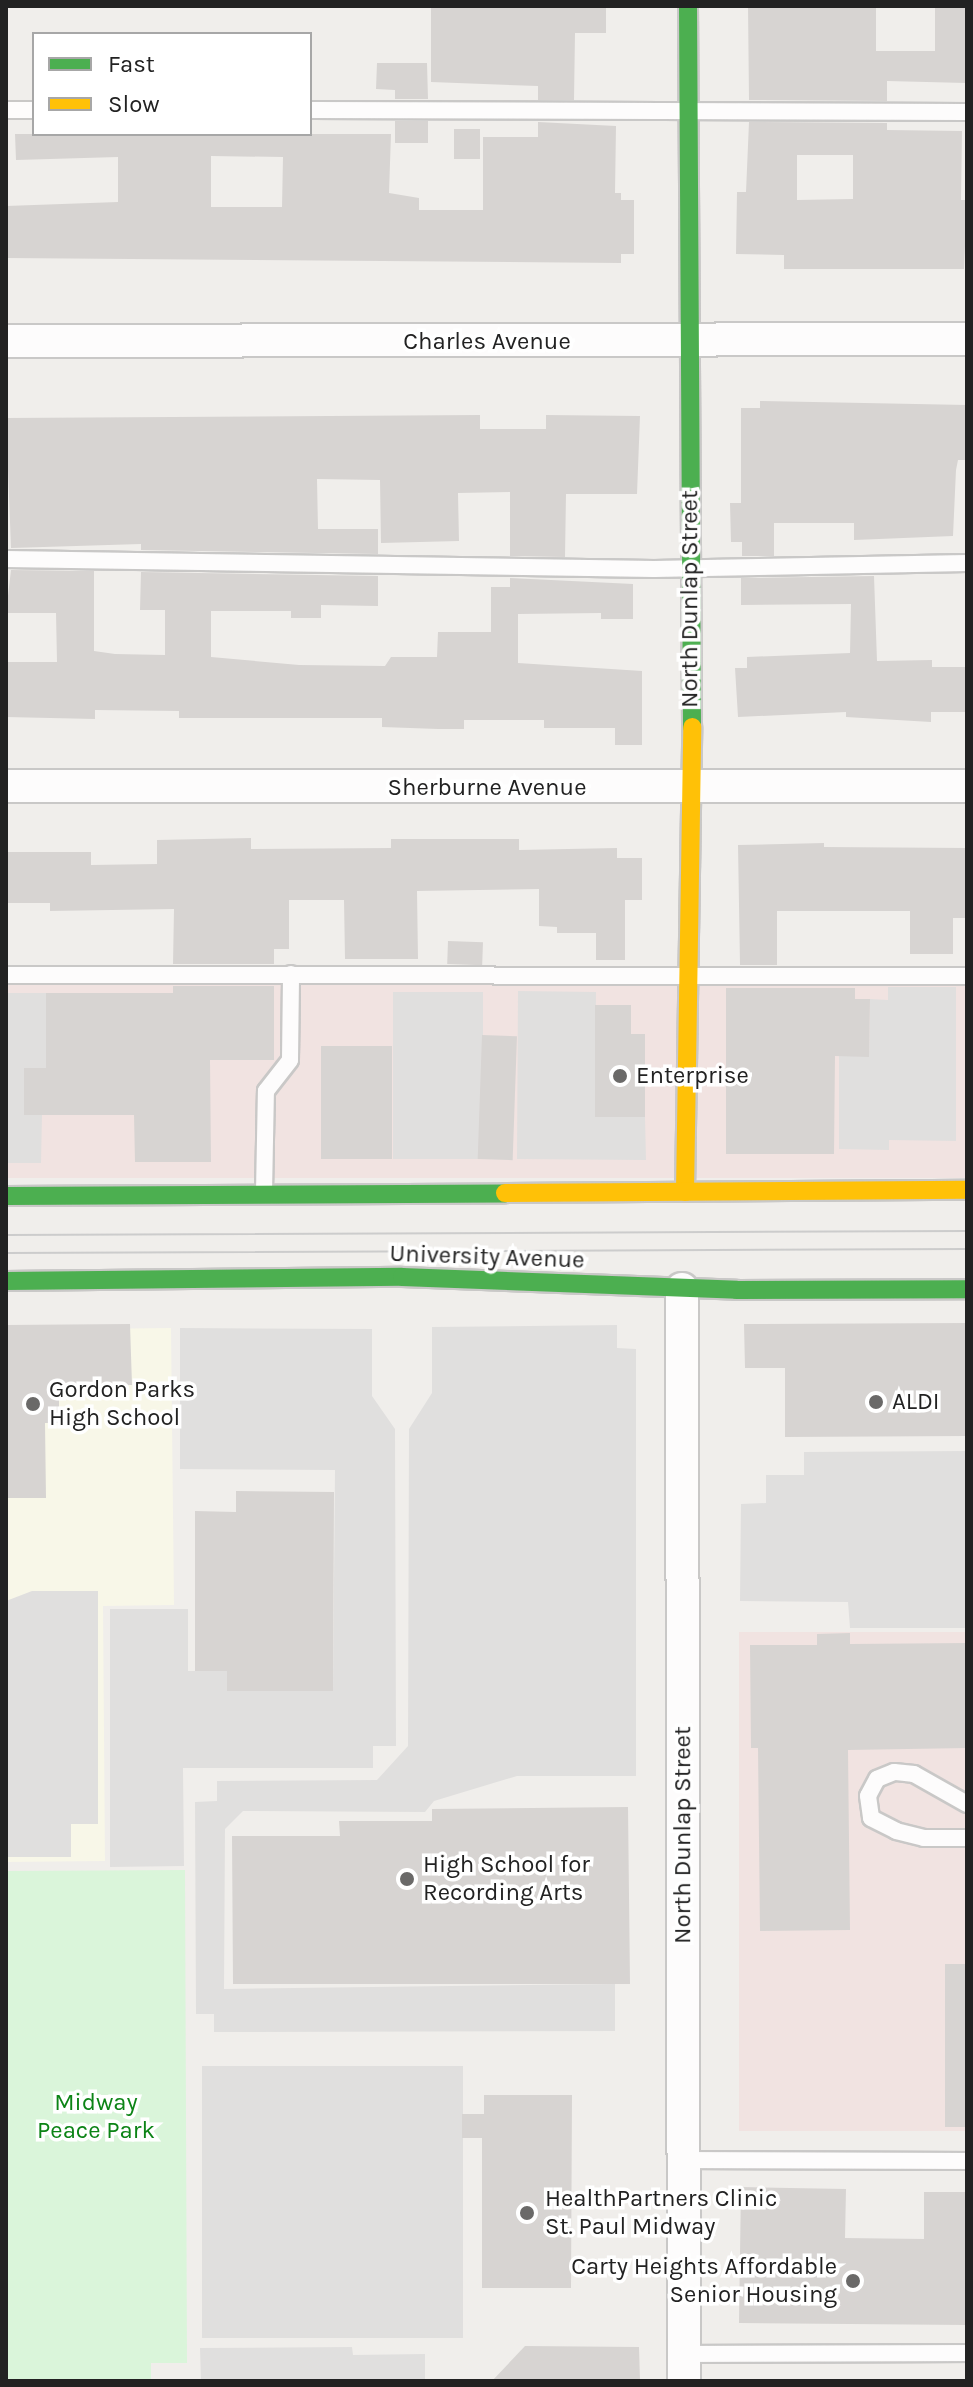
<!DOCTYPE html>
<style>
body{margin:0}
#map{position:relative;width:973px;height:2387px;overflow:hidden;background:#f0eeeb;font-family:Karla,sans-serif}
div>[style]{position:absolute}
.commercial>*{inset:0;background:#f1e3e1;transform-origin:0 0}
.education>*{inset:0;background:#f8f7e8}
.park>*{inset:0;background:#daf5da}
.parking>*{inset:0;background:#e0dfde;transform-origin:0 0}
.building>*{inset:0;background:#d7d4d2;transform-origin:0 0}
.roads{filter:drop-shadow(2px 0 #c9c8c7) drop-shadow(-2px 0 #c9c8c7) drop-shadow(0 2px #c9c8c7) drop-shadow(0 -2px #c9c8c7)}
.lane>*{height:16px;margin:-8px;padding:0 8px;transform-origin:8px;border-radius:8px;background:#fdfcfc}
.street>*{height:32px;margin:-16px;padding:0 16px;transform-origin:16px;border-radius:16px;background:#fdfcfc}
.fast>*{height:18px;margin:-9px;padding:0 9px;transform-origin:9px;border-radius:9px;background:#4caf50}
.slow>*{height:18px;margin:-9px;padding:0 9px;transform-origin:9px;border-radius:9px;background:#ffc107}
.tram>*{height:2px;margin:-1px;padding:0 1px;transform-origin:1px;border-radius:1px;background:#ccc}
.dots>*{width:22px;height:22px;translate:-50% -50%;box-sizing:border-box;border:4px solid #fff;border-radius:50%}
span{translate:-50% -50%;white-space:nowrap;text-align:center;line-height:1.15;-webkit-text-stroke:7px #fff;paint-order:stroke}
.street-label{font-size:24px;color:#222}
.poi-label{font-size:24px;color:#222}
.left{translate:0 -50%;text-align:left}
.right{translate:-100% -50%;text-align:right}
.park-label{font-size:24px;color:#0c8416}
.frame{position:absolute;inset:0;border:8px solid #222;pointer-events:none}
.legend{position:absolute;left:32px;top:32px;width:280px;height:104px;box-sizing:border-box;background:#fff;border:2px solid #a7a7a7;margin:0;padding:10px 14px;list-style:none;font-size:24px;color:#222}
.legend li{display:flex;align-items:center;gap:16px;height:40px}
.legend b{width:40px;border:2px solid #a7a7a7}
</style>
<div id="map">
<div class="commercial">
<div style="left:6px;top:975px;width:961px;height:203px"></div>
<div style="left:967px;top:1632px;width:499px;height:228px;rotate:90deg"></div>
</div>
<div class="education">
<div style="clip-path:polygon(171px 1328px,174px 1605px,103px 1606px,105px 1861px,6px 1862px,6px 1330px)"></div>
</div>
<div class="park">
<div style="clip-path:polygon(185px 1870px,187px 2363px,151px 2363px,151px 2381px,6px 2381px,6px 1871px)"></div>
</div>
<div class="parking">
<div style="clip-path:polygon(888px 987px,956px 987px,956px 1141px,889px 1140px,889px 1150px,839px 1149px,839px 1056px,869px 1056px,870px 999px,888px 1000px)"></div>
<div style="clip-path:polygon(518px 991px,596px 992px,595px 1116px,645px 1117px,646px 1160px,517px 1159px)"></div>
<div style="left:393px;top:992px;width:90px;height:167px"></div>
<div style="clip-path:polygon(6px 993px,46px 993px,46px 1068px,24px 1115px,42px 1115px,41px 1163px,6px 1163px)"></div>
<div style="clip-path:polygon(617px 1325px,617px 1348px,636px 1349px,636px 1776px,517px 1776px,434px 1801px,425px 1812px,243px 1811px,225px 1829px,224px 1989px,615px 1984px,615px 2031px,214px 2032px,214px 2014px,196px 2014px,195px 1802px,217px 1801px,217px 1781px,377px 1780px,408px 1746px,409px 1429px,432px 1393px,432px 1327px)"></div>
<div style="clip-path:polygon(180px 1328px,372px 1329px,372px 1396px,395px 1429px,396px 1746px,373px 1746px,373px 1768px,183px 1768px,184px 1866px,110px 1867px,110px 1609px,188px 1609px,188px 1671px,227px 1671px,228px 1691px,333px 1691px,335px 1470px,180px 1469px)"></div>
<div style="clip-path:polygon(967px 1451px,967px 1628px,850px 1628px,848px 1602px,740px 1601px,741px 1504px,766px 1503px,766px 1475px,804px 1475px,804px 1452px)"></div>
<div style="clip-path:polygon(32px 1591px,98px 1591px,98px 1824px,71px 1824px,71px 1857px,6px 1857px,6px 1601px)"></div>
<div style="left:463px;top:2066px;width:272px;height:261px;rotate:90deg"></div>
<div style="clip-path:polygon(352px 2347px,353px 2355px,425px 2354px,425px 2381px,201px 2381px,200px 2348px)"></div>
</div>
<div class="building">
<div style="clip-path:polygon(431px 6px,606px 6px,606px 33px,575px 33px,574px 100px,538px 100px,538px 86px,431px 82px)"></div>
<div style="clip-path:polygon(748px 6px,876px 6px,876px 51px,935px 51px,935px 6px,966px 6px,966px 83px,887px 81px,887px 101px,749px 100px)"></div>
<div style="clip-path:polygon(377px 63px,427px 63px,428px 99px,395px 99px,395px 90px,376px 89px)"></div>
<div style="left:395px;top:121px;width:33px;height:22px"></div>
<div style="clip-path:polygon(evenodd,538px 122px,616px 126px,615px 193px,621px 193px,621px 200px,634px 200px,634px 254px,621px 254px,621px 263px,6px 258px,6px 206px,118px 202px,118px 157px,16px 160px,15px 134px,391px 134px,389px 193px,419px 198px,419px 210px,483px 210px,483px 137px,538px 137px,538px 122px,211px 156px,283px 157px,282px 207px,211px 207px,211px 156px)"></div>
<div style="clip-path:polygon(evenodd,749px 122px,887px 123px,887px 130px,962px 131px,961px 200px,967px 200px,964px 269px,784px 269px,784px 255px,736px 254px,737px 192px,746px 192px,749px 122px,797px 155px,853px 155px,853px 199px,797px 200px,797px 155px)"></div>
<div style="left:454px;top:129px;width:26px;height:30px"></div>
<div style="clip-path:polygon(760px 401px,967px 405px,967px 460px,958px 460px,956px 470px,953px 536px,854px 540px,854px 523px,774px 523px,774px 556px,742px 556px,742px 542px,731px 542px,730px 503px,741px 503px,741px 408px,760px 408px)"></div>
<div style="clip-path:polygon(480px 415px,480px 429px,546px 429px,546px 415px,640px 416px,637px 494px,566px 494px,565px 557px,510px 556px,510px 492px,458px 493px,459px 541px,381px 543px,380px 480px,317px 479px,318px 529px,378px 529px,378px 554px,141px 550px,141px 544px,11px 548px,6px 418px)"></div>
<div style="clip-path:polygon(11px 570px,94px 571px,94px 651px,115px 654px,165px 655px,165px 610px,140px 610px,141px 572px,378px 576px,378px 606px,321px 605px,321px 618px,291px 618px,291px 611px,211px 611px,211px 657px,299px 665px,385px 666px,391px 657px,437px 657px,438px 632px,491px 632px,491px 587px,510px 587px,510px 578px,633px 584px,633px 619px,601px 619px,601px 613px,518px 614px,518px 663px,642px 671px,642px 745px,615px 745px,615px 728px,544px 728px,544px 720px,464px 720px,464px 729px,438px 729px,382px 727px,382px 718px,179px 718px,179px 711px,95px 710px,95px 719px,6px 717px,6px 662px,57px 662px,56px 613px,6px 613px)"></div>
<div style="clip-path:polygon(874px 576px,877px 661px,932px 660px,932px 667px,967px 667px,967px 712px,931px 712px,931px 722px,846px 717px,846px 712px,738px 717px,735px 668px,747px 668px,747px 657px,850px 653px,851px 604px,741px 605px,741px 578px)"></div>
<div style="clip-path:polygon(251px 838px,251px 849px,391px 848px,391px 839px,519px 839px,519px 850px,617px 848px,617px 858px,642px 858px,642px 900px,625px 900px,625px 960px,596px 960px,596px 933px,557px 933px,557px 927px,539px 926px,539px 889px,417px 891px,418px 959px,345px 959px,344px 900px,289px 900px,289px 949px,274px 949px,274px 964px,173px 964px,174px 909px,50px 911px,50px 903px,6px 903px,6px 852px,91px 852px,91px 865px,157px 864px,157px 840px)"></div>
<div style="clip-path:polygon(824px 843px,824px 847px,967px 848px,967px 918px,953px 918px,953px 954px,910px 954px,910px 911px,777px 911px,777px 965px,740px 965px,738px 845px)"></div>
<div style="left:448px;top:941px;width:35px;height:23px;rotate:2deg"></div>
<div style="clip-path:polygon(173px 986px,274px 986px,274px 1060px,210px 1060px,211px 1162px,135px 1162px,134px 1115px,24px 1115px,24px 1068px,46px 1068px,46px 993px,173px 993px)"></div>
<div style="clip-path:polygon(726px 988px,855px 988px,855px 999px,870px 999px,869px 1057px,835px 1056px,834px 1154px,726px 1154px)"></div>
<div style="clip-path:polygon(595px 1005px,631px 1005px,631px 1034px,645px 1034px,645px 1117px,595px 1117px)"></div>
<div style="left:482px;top:1035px;width:35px;height:124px;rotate:2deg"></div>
<div style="left:321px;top:1046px;width:71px;height:113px"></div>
<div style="clip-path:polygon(967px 1323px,967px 1436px,785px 1437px,785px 1368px,745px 1368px,744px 1324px)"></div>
<div style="clip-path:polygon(130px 1324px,132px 1385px,59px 1385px,59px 1423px,45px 1423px,46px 1498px,6px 1498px,6px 1325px)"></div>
<div style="clip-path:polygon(236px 1491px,334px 1492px,333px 1691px,227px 1691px,227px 1671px,195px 1671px,195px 1511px,236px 1512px)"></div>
<div style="clip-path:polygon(850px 1633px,850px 1644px,967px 1643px,967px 1748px,848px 1750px,850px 1930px,760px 1931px,758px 1748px,751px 1748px,750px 1645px,817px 1645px,817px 1634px)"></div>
<div style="clip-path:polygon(628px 1807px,630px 1984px,233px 1984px,232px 1836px,340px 1836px,339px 1821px,432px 1821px,432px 1809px)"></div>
<div style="left:945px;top:1964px;width:22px;height:163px"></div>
<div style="clip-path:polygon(484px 2095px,572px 2095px,571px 2288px,482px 2288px,482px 2138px,462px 2138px,462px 2114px,484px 2114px)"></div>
<div style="clip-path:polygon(741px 2187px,846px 2189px,845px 2238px,924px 2239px,924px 2192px,967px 2192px,967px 2325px,739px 2323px)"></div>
<div style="clip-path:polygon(525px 2346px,639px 2347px,640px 2381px,492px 2381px)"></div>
</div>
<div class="roads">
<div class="lane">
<div style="left:6px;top:110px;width:28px"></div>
<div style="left:310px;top:110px;width:657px;rotate:0.17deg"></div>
<div style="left:6px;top:559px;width:648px;rotate:0.88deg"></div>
<div style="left:654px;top:569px;width:313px;rotate:-1.1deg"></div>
<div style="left:6px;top:975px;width:961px;rotate:0.06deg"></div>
<div style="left:264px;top:1192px;width:101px;rotate:-88.9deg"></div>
<div style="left:266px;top:1091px;width:39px;rotate:-52deg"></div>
<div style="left:290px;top:1060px;width:86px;rotate:-89.3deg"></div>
<div style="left:967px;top:1804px;width:61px;rotate:-150.5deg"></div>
<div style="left:914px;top:1774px;width:20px;rotate:-174deg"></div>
<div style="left:894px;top:1772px;width:18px;rotate:158deg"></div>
<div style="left:877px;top:1779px;width:19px;rotate:118deg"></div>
<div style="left:868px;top:1796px;width:22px;rotate:82deg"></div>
<div style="left:871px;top:1818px;width:28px;rotate:27deg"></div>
<div style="left:896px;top:1831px;width:29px;rotate:14deg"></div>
<div style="left:924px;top:1838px;width:43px"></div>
<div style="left:682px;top:2160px;width:285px;rotate:0.2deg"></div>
<div style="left:684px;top:2354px;width:283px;rotate:-0.2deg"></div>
</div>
<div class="street">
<div style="left:6px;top:341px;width:961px;rotate:-0.12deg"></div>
<div style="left:6px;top:786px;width:961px"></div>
<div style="left:682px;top:1289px;width:1092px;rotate:89.9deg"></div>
</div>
<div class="fast">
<div style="left:688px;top:6px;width:721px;rotate:89.68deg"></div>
<div style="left:6px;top:1196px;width:499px;rotate:-0.3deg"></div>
<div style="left:6px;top:1281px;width:396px;rotate:-0.6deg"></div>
<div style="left:402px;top:1277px;width:335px;rotate:2.2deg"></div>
<div style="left:737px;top:1290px;width:230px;rotate:-0.2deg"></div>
</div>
<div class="slow">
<div style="left:685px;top:1192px;width:465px;rotate:-89.1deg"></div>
<div style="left:505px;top:1193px;width:462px;rotate:-0.4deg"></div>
</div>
</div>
<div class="tram">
<div style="left:6px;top:1235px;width:961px;rotate:-0.24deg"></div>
<div style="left:6px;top:1253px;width:961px;rotate:-0.24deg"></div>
</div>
<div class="dots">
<div style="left:620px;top:1076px;background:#6a6968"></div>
<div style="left:876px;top:1402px;background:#6a6968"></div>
<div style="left:33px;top:1404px;background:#6a6968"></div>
<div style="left:407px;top:1879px;background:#6a6968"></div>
<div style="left:527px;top:2213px;background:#6a6968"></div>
<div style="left:853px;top:2281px;background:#6a6968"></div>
</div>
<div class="street-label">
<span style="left:487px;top:342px">Charles Avenue</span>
<span style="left:690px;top:599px;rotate:-90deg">North Dunlap Street</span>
<span style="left:487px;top:788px">Sherburne Avenue</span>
<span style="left:487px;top:1257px;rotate:2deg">University Avenue</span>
<span style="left:683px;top:1835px;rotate:-90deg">North Dunlap Street</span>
</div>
<div class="poi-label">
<span class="left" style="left:636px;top:1076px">Enterprise</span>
<span class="left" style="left:49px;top:1404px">Gordon Parks<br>High School</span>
<span class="left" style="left:892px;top:1402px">ALDI</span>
<span class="left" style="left:423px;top:1879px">High School for<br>Recording Arts</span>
<span class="left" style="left:545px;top:2213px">HealthPartners Clinic<br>St. Paul Midway</span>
<span class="right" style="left:837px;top:2281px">Carty Heights Affordable<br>Senior Housing</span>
</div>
<div class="park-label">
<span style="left:96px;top:2117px">Midway<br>Peace Park</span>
</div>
<div class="frame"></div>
<ul class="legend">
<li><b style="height:10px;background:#4caf50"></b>Fast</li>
<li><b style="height:10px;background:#ffc107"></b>Slow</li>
</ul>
</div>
